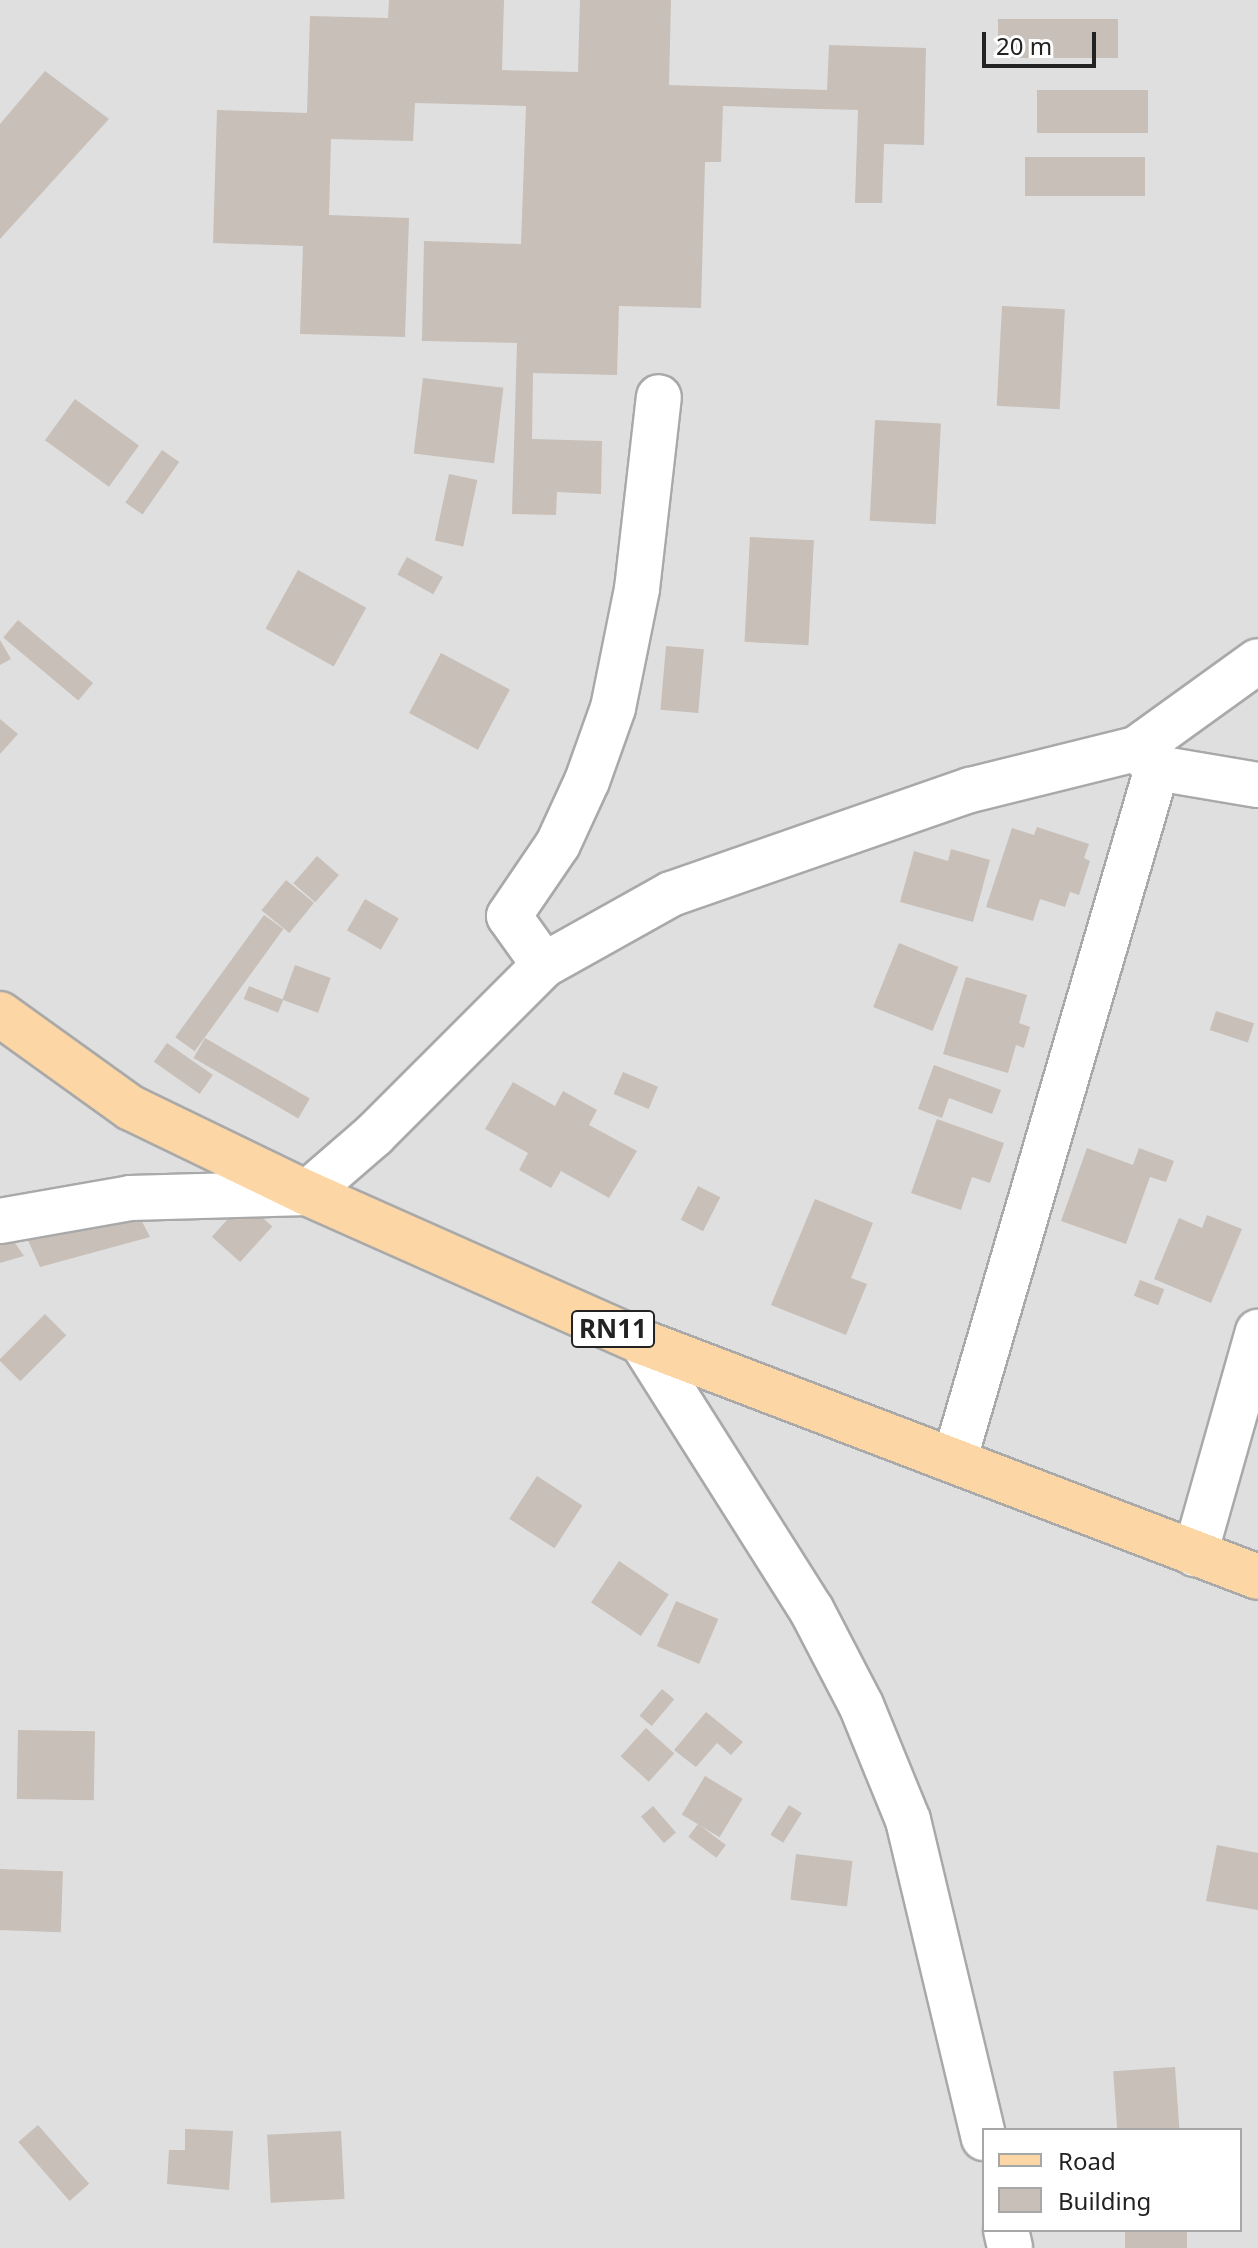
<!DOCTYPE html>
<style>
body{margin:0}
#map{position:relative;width:1258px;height:2248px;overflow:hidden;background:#f2efe9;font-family:"Noto Sans",sans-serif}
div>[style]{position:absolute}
.residential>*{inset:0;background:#e0dfdf}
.building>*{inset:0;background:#c7bfb8;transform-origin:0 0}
.roads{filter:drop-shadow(2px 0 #a9a9a9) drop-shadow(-2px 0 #a9a9a9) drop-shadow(0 2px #a9a9a9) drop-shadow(0 -2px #a9a9a9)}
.minor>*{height:44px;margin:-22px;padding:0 22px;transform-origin:22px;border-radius:22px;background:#fff}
.major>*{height:44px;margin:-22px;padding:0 22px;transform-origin:22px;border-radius:22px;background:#fcd6a4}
span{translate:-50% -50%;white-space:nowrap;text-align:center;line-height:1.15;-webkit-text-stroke:7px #fff;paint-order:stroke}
.shield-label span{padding:2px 6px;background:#fff;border:2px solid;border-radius:6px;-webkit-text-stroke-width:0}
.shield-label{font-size:26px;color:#222;font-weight:700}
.legend{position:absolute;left:982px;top:2128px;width:260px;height:104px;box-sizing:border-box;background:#fff;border:2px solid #a7a7a7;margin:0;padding:10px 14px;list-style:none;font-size:24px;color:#222}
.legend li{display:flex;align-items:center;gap:16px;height:40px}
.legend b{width:40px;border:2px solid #a7a7a7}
.scale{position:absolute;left:982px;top:32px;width:114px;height:36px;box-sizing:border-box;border:4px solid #222;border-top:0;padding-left:10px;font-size:24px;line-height:28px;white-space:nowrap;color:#222;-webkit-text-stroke:6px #fff;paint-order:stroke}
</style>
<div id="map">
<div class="residential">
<div style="clip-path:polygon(evenodd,0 0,1258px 0,1258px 2248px,0 2248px,0 0,984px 2130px,1240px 2130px,1240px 2230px,984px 2230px,984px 2130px)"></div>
</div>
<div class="building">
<div style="clip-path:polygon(389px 0,504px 0,502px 70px,578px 72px,580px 0,671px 0,669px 85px,827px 90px,829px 45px,926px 48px,924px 145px,884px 144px,882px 203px,855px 203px,858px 110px,723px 106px,721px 162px,705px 162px,701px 308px,619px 306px,617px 375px,533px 373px,532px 439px,602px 441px,601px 494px,557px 492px,556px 515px,512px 514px,517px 343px,422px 341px,424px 241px,521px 244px,526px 106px,415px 103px,413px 141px,331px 139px,329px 215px,409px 218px,405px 337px,300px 334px,303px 246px,213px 243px,217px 110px,307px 113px,310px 16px,388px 18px)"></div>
<div style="left:1118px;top:19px;width:39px;height:120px;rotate:90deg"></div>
<div style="clip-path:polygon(45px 71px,109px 119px,0 239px,0 124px)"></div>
<div style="left:1148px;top:90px;width:43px;height:111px;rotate:90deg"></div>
<div style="left:1025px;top:157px;width:120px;height:39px"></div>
<div style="left:1002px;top:306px;width:63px;height:100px;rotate:3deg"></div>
<div style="left:423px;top:378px;width:81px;height:76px;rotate:7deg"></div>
<div style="left:75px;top:399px;width:79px;height:51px;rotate:36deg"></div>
<div style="left:875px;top:420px;width:66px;height:101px;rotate:3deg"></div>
<div style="left:162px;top:450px;width:21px;height:64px;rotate:35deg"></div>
<div style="left:449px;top:474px;width:29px;height:68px;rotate:12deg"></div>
<div style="left:750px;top:537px;width:64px;height:105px;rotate:3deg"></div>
<div style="left:407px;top:557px;width:41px;height:20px;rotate:29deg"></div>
<div style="left:298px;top:570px;width:78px;height:67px;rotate:29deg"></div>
<div style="left:18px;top:620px;width:98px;height:23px;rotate:40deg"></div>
<div style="clip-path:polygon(0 640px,11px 659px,0 665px)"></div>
<div style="left:666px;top:646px;width:38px;height:64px;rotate:5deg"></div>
<div style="left:441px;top:653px;width:78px;height:68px;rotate:28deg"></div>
<div style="clip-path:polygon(0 719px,18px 734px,0 754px)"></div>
<div style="clip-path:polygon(1037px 827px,1089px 844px,1084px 858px,1090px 861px,1079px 895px,1070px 892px,1065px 907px,1040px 899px,1033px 921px,986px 907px,1012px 828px,1034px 835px)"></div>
<div style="clip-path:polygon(951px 849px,990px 860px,973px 922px,900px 902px,914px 851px,948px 861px)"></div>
<div style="left:317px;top:856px;width:29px;height:36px;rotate:41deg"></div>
<div style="left:286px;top:880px;width:36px;height:39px;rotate:39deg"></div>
<div style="left:365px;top:899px;width:39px;height:36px;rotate:30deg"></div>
<div style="left:264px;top:915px;width:24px;height:151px;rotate:36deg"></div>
<div style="left:899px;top:943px;width:64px;height:69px;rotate:22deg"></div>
<div style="left:295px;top:965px;width:38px;height:37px;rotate:20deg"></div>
<div style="clip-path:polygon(966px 977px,1027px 995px,1019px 1023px,1030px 1027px,1024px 1048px,1016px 1045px,1008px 1073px,943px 1054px)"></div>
<div style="left:249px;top:986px;width:37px;height:14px;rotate:22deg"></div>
<div style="left:1216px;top:1011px;width:40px;height:20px;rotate:18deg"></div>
<div style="left:205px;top:1038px;width:121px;height:23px;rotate:30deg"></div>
<div style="left:167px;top:1043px;width:56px;height:23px;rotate:35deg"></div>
<div style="clip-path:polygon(934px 1065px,1001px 1090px,992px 1114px,949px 1098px,942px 1118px,918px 1109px)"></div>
<div style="left:623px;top:1072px;width:38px;height:24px;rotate:23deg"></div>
<div style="clip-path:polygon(513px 1082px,555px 1106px,563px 1091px,597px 1110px,589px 1125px,637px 1151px,609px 1198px,561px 1171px,551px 1188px,519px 1170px,528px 1153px,485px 1129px)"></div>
<div style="clip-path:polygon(937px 1119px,1004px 1143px,990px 1183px,972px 1177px,961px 1210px,911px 1193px)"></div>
<div style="clip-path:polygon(1087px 1148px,1133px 1165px,1139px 1148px,1174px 1161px,1166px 1182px,1150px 1177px,1126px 1244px,1061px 1221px)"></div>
<div style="left:698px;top:1186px;width:25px;height:38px;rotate:27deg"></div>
<div style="clip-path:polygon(815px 1199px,873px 1223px,851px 1278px,867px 1284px,846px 1335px,771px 1305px)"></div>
<div style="left:244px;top:1201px;width:38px;height:48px;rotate:42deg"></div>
<div style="clip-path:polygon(135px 1208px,150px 1237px,40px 1267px,26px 1236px)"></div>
<div style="clip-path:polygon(1207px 1215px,1242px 1229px,1211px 1303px,1154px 1279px,1179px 1218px,1202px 1228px)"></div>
<div style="clip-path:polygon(11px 1237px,24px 1256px,0 1263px,0 1240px)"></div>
<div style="left:1140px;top:1280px;width:26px;height:17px;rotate:21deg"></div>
<div style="left:45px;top:1314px;width:30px;height:65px;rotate:45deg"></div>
<div style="left:537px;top:1476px;width:54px;height:51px;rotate:33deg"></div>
<div style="left:619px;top:1561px;width:60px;height:50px;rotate:34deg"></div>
<div style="left:676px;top:1601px;width:46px;height:49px;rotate:23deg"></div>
<div style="left:662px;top:1689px;width:16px;height:35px;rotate:40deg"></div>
<div style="clip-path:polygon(706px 1712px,743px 1742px,731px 1755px,717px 1743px,696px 1767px,674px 1750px)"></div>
<div style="left:646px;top:1728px;width:38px;height:38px;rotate:42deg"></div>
<div style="left:18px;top:1730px;width:77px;height:69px;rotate:1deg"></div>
<div style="left:705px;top:1776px;width:44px;height:45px;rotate:31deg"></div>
<div style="left:789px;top:1805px;width:15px;height:35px;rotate:32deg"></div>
<div style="left:653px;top:1806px;width:35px;height:16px;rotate:49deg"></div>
<div style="left:698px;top:1824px;width:35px;height:16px;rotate:37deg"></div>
<div style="clip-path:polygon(1217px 1845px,1258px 1853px,1258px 1910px,1206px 1901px)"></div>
<div style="left:796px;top:1854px;width:57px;height:46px;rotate:7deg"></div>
<div style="left:0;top:1869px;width:63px;height:61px;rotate:2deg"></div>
<div style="left:1175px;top:2067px;width:63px;height:62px;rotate:86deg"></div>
<div style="left:38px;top:2125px;width:78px;height:26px;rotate:49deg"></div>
<div style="clip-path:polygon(185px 2129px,233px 2131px,229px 2190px,167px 2184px,169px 2150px,185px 2150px)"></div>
<div style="left:341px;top:2131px;width:68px;height:74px;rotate:87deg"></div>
<div style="left:1125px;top:2230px;width:62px;height:18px"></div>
</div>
<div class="roads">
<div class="minor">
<div style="left:1136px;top:749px;width:28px;rotate:42deg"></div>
<div style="left:1157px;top:768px;width:102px;rotate:9.6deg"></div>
<div style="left:544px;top:965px;width:60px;rotate:-125.5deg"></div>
<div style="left:509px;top:916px;width:87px;rotate:-55.8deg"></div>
<div style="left:558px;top:844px;width:69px;rotate:-65.3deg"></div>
<div style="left:587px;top:781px;width:77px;rotate:-70.4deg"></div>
<div style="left:613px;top:708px;width:121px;rotate:-78.6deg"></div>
<div style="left:637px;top:589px;width:193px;rotate:-83.5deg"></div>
<div style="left:0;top:1221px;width:132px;rotate:-10deg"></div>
<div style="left:130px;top:1198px;width:177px;rotate:-1.6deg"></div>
<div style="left:307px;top:1193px;width:89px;rotate:-40.9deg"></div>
<div style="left:374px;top:1135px;width:240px;rotate:-45deg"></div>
<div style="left:544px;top:965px;width:145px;rotate:-29.2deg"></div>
<div style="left:671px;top:894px;width:317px;rotate:-19.2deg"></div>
<div style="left:970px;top:790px;width:171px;rotate:-13.9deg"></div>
<div style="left:1136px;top:749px;width:150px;rotate:-35.8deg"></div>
<div style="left:642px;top:1342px;width:316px;rotate:57.7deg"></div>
<div style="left:811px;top:1609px;width:108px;rotate:62.5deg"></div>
<div style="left:861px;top:1705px;width:124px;rotate:67.8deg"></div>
<div style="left:908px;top:1820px;width:327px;rotate:76.6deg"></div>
<div style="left:955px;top:1458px;width:719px;rotate:-73.68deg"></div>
<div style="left:1195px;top:1554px;width:231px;rotate:-74.2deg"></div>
<div style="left:1006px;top:2230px;width:18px;rotate:77deg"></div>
</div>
<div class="major">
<div style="left:0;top:1014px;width:161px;rotate:35.7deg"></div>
<div style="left:131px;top:1108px;width:195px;rotate:25.8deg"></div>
<div style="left:307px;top:1193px;width:367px;rotate:24deg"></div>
<div style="left:642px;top:1342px;width:659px;rotate:20.88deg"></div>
</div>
</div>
<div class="shield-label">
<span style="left:613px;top:1329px">RN11</span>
</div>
<ul class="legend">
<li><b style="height:10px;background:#fcd6a4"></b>Road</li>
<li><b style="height:22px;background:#c7bfb8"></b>Building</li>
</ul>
<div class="scale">20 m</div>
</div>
